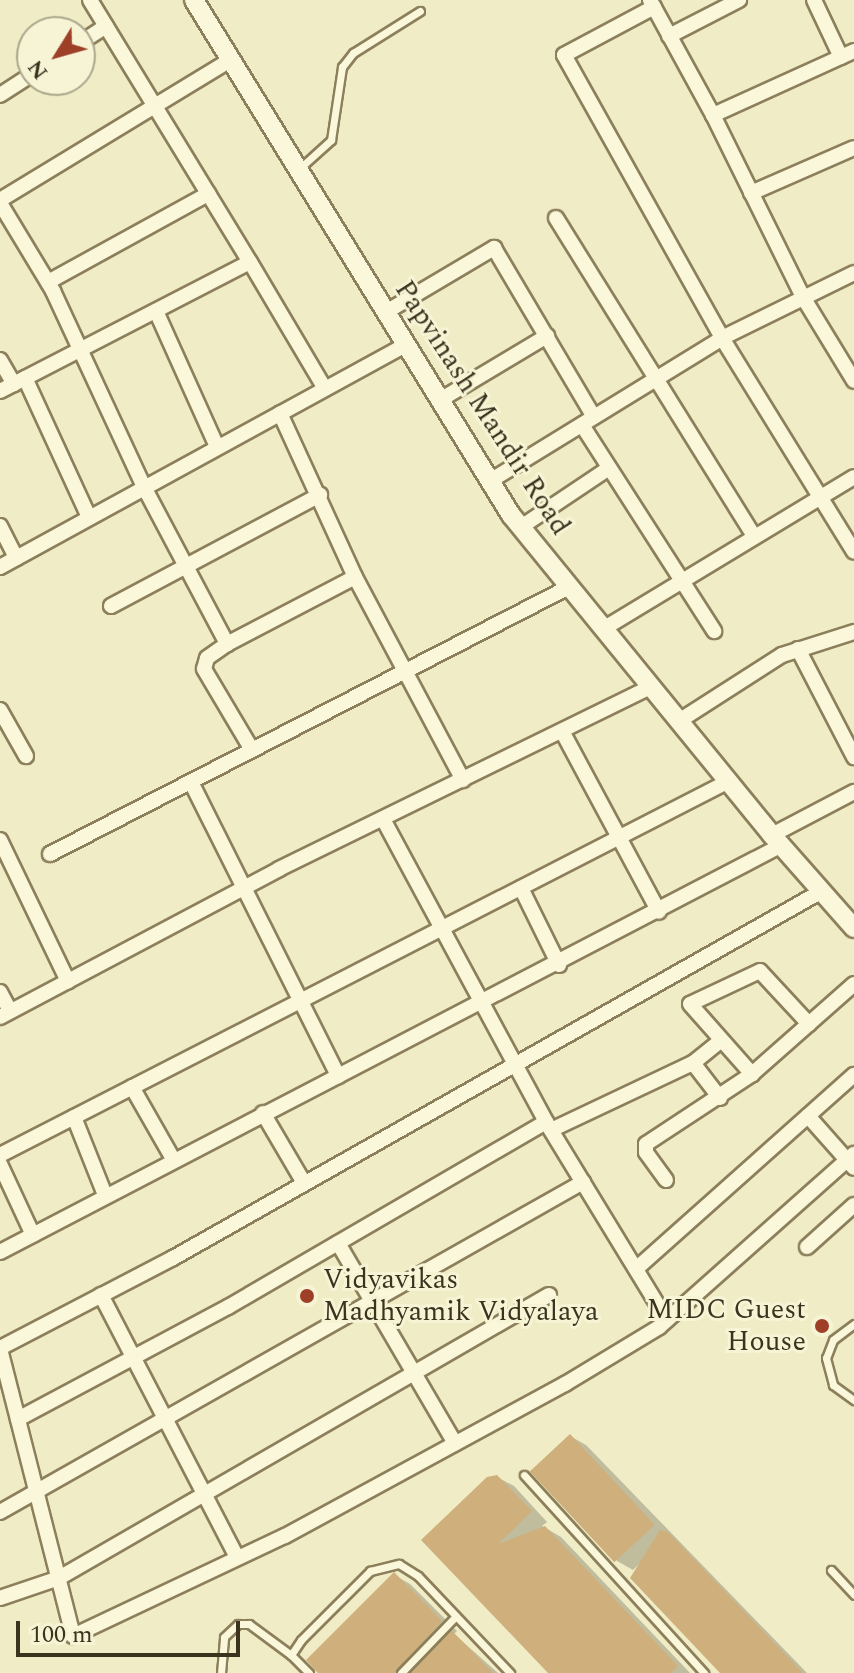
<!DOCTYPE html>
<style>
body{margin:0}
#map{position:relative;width:854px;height:1673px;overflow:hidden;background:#f0ecc6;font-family:Spectral,serif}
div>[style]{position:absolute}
.shadow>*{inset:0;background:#0003}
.building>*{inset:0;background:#cfaf7b;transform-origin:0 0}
.roads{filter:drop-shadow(2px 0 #8c7f5b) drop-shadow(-2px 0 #8c7f5b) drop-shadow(0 2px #8c7f5b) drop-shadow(0 -2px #8c7f5b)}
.service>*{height:7px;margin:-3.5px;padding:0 3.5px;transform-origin:3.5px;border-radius:3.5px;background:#faf7da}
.minor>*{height:14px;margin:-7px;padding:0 7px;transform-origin:7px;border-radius:7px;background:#faf7da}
.tertiary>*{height:18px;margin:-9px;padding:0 9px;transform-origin:9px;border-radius:9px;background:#faf7da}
.dots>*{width:22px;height:22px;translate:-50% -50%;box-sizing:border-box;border:4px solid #f7f4d6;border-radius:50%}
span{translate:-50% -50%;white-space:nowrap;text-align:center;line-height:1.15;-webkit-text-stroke:6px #f7f4d6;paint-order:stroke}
.street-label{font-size:28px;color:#3c331f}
.poi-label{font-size:28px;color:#3c331f}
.left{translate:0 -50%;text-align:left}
.right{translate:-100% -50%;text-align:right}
.north{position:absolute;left:16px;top:16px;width:80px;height:80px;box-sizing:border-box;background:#f7f4d6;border:2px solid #aca78d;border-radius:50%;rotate:233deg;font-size:22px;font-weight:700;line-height:32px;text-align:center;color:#3c331f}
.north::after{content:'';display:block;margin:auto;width:28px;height:36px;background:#9e3f28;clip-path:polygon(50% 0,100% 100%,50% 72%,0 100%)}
.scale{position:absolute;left:16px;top:1621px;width:224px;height:36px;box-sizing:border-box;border:4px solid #3c331f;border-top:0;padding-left:10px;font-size:24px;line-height:28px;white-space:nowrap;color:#3c331f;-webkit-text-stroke:6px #f7f4d6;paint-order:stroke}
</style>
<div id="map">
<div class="shadow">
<div style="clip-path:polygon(570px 1436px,586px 1445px,807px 1673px,723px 1673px,641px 1562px,633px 1570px,617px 1561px)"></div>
<div style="clip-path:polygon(497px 1477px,514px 1486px,547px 1522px,542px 1526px,561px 1537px,690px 1673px,549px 1673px,424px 1540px)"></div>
<div style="clip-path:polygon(394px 1575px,410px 1584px,457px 1631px,454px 1634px,498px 1673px,321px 1673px)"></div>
</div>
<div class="building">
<div style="left:570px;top:1434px;width:124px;height:55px;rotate:47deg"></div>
<div style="clip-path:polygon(497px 1475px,532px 1511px,498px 1544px,545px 1526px,678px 1666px,671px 1673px,548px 1673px,421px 1540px,487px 1477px)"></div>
<div style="clip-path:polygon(660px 1530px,668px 1532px,803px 1673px,720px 1673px,630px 1578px)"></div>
<div style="clip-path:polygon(394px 1572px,442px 1621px,395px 1673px,318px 1673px,306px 1660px)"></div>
<div style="clip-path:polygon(451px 1630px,461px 1640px,493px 1673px,410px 1673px)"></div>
</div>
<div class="roads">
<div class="service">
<div style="left:300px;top:168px;width:42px;rotate:-42.1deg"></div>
<div style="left:331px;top:140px;width:74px;rotate:-81.4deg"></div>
<div style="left:342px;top:67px;width:18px;rotate:-52deg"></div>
<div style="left:353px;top:53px;width:79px;rotate:-32.1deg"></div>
<div style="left:854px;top:1324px;width:26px;rotate:143deg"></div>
<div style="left:833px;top:1340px;width:19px;rotate:111deg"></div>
<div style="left:826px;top:1358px;width:28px;rotate:75deg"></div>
<div style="left:833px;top:1385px;width:26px;rotate:36deg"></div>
<div style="left:524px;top:1475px;width:268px;rotate:47.7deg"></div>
<div style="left:831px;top:1570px;width:34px;rotate:47deg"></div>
<div style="left:221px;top:1673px;width:36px;rotate:-85deg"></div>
<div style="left:224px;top:1637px;width:19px;rotate:-43deg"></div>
<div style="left:238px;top:1624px;width:11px"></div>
<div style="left:249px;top:1624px;width:52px;rotate:36.4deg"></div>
<div style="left:309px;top:1673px;width:25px;rotate:-135deg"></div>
<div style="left:291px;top:1655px;width:18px;rotate:-56deg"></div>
<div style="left:301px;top:1640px;width:98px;rotate:-45deg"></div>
<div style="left:370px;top:1571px;width:30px;rotate:-14deg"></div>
<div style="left:399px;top:1564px;width:22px;rotate:32deg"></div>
<div style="left:418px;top:1576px;width:134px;rotate:46.5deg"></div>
<div style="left:401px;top:1673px;width:79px;rotate:-46deg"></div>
</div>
<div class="minor">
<div style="left:90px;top:0;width:307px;rotate:58.6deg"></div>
<div style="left:650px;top:0;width:131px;rotate:61.3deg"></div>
<div style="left:814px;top:0;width:63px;rotate:64.7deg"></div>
<div style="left:654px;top:7px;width:102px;rotate:151.9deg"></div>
<div style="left:564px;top:55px;width:324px;rotate:60.8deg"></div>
<div style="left:722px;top:338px;width:251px;rotate:58.3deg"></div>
<div style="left:669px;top:36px;width:79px;rotate:-27.2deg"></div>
<div style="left:80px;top:43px;width:31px;rotate:-33deg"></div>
<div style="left:854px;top:51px;width:155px;rotate:155.6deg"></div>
<div style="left:713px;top:115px;width:203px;rotate:63.7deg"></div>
<div style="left:803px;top:297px;width:98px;rotate:58.7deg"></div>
<div style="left:0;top:95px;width:38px;rotate:-33deg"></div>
<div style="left:751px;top:193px;width:112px;rotate:-23.6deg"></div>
<div style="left:0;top:200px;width:269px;rotate:-31.3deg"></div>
<div style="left:0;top:203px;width:103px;rotate:58.9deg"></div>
<div style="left:53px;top:291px;width:216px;rotate:65.1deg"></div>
<div style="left:144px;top:487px;width:178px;rotate:62.1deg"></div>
<div style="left:227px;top:644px;width:144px;rotate:-27.6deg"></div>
<div style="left:355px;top:577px;width:180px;rotate:-114.6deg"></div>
<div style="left:556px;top:218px;width:373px;rotate:58.1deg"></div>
<div style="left:48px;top:282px;width:183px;rotate:-28.8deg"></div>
<div style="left:156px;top:311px;width:149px;rotate:65.8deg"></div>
<div style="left:386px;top:312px;width:126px;rotate:-30.7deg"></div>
<div style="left:494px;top:248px;width:196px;rotate:59.4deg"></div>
<div style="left:0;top:360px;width:28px;rotate:60deg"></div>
<div style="left:25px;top:378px;width:153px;rotate:65.3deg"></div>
<div style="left:0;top:391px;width:281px;rotate:-27.3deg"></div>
<div style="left:250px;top:262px;width:147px;rotate:59.4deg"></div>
<div style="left:440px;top:400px;width:125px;rotate:-30.9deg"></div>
<div style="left:582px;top:425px;width:245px;rotate:57.3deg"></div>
<div style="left:490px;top:481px;width:273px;rotate:-31.6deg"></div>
<div style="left:722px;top:338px;width:147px;rotate:-26.2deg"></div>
<div style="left:0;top:526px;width:36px;rotate:63deg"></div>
<div style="left:521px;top:527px;width:106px;rotate:-33.8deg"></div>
<div style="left:0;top:567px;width:463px;rotate:-28.7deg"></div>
<div style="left:355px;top:577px;width:230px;rotate:62deg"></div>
<div style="left:111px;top:606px;width:237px;rotate:-28deg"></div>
<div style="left:603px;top:629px;width:293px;rotate:-31.2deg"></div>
<div style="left:227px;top:644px;width:24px;rotate:145deg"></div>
<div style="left:207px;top:658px;width:11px;rotate:105deg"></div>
<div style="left:204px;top:669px;width:94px;rotate:59.3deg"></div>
<div style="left:798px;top:649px;width:122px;rotate:62.6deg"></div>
<div style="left:0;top:710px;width:53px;rotate:60.5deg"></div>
<div style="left:679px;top:721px;width:122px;rotate:-32.7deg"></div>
<div style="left:782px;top:655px;width:76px;rotate:-17.7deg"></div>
<div style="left:562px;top:731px;width:205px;rotate:61.8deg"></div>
<div style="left:191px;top:782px;width:329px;rotate:63.4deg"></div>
<div style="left:383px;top:819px;width:344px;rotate:61.7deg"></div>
<div style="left:772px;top:835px;width:93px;rotate:-27.7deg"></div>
<div style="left:0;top:840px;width:157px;rotate:64.3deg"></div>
<div style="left:50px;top:854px;width:581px;rotate:-27.23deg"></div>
<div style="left:521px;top:888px;width:86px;rotate:63.7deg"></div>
<div style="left:0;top:992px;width:21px;rotate:62deg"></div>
<div style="left:0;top:1017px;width:316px;rotate:-27.9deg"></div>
<div style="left:279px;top:869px;width:414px;rotate:-26.1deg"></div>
<div style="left:809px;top:1024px;width:72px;rotate:-132.8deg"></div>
<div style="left:760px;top:971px;width:77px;rotate:154.8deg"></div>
<div style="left:690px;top:1004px;width:94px;rotate:48.5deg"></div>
<div style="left:752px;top:1074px;width:136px;rotate:-41.4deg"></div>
<div style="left:132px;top:1087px;width:83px;rotate:60.3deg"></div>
<div style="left:720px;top:1098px;width:44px;rotate:-127.6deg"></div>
<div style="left:693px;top:1063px;width:36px;rotate:-39deg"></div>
<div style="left:263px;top:1113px;width:81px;rotate:59.6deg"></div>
<div style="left:808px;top:1116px;width:69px;rotate:48.5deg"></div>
<div style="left:74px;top:1117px;width:84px;rotate:68.3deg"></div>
<div style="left:551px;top:1130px;width:157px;rotate:-25.3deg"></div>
<div style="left:0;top:1155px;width:819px;rotate:-27.16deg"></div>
<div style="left:0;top:1164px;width:78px;rotate:65.1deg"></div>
<div style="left:666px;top:1180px;width:34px;rotate:-126deg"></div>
<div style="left:646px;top:1152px;width:8px;rotate:-90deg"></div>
<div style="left:646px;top:1144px;width:127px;rotate:-33.4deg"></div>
<div style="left:338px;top:1243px;width:232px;rotate:59.7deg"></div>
<div style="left:807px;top:1247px;width:63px;rotate:-41.8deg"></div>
<div style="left:0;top:1252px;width:879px;rotate:-27.5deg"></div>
<div style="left:636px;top:1269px;width:292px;rotate:-41.7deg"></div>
<div style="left:101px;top:1295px;width:293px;rotate:62.6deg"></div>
<div style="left:0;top:1348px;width:195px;rotate:-27.5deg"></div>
<div style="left:173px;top:1258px;width:746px;rotate:-29.49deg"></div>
<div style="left:0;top:1349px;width:296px;rotate:75.7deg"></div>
<div style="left:73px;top:1636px;width:234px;rotate:-25.3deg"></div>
<div style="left:285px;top:1536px;width:319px;rotate:-28.5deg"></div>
<div style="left:565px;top:1384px;width:110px;rotate:-31.2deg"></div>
<div style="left:659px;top:1327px;width:261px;rotate:-41.6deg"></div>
<div style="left:18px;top:1419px;width:238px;rotate:-28.1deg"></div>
<div style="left:228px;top:1307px;width:368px;rotate:-30.2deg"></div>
<div style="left:546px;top:1122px;width:232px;rotate:58.6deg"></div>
<div style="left:0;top:1512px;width:670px;rotate:-29.51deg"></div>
<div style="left:0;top:1598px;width:62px;rotate:-18.7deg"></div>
<div style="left:59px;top:1578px;width:566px;rotate:-30.01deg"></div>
</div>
<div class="tertiary">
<div style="left:194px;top:0;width:605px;rotate:58.39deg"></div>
<div style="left:511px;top:515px;width:413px;rotate:50.8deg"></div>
<div style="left:772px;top:835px;width:124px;rotate:48.6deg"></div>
</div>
</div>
<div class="dots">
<div style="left:307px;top:1296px;background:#9e3f28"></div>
<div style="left:822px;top:1326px;background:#9e3f28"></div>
</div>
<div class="street-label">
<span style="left:482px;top:408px;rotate:57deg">Papvinash Mandir Road</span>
</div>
<div class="poi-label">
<span class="left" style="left:323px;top:1296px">Vidyavikas<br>Madhyamik Vidyalaya</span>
<span class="right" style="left:806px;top:1326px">MIDC Guest<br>House</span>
</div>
<div class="north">N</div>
<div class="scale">100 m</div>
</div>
